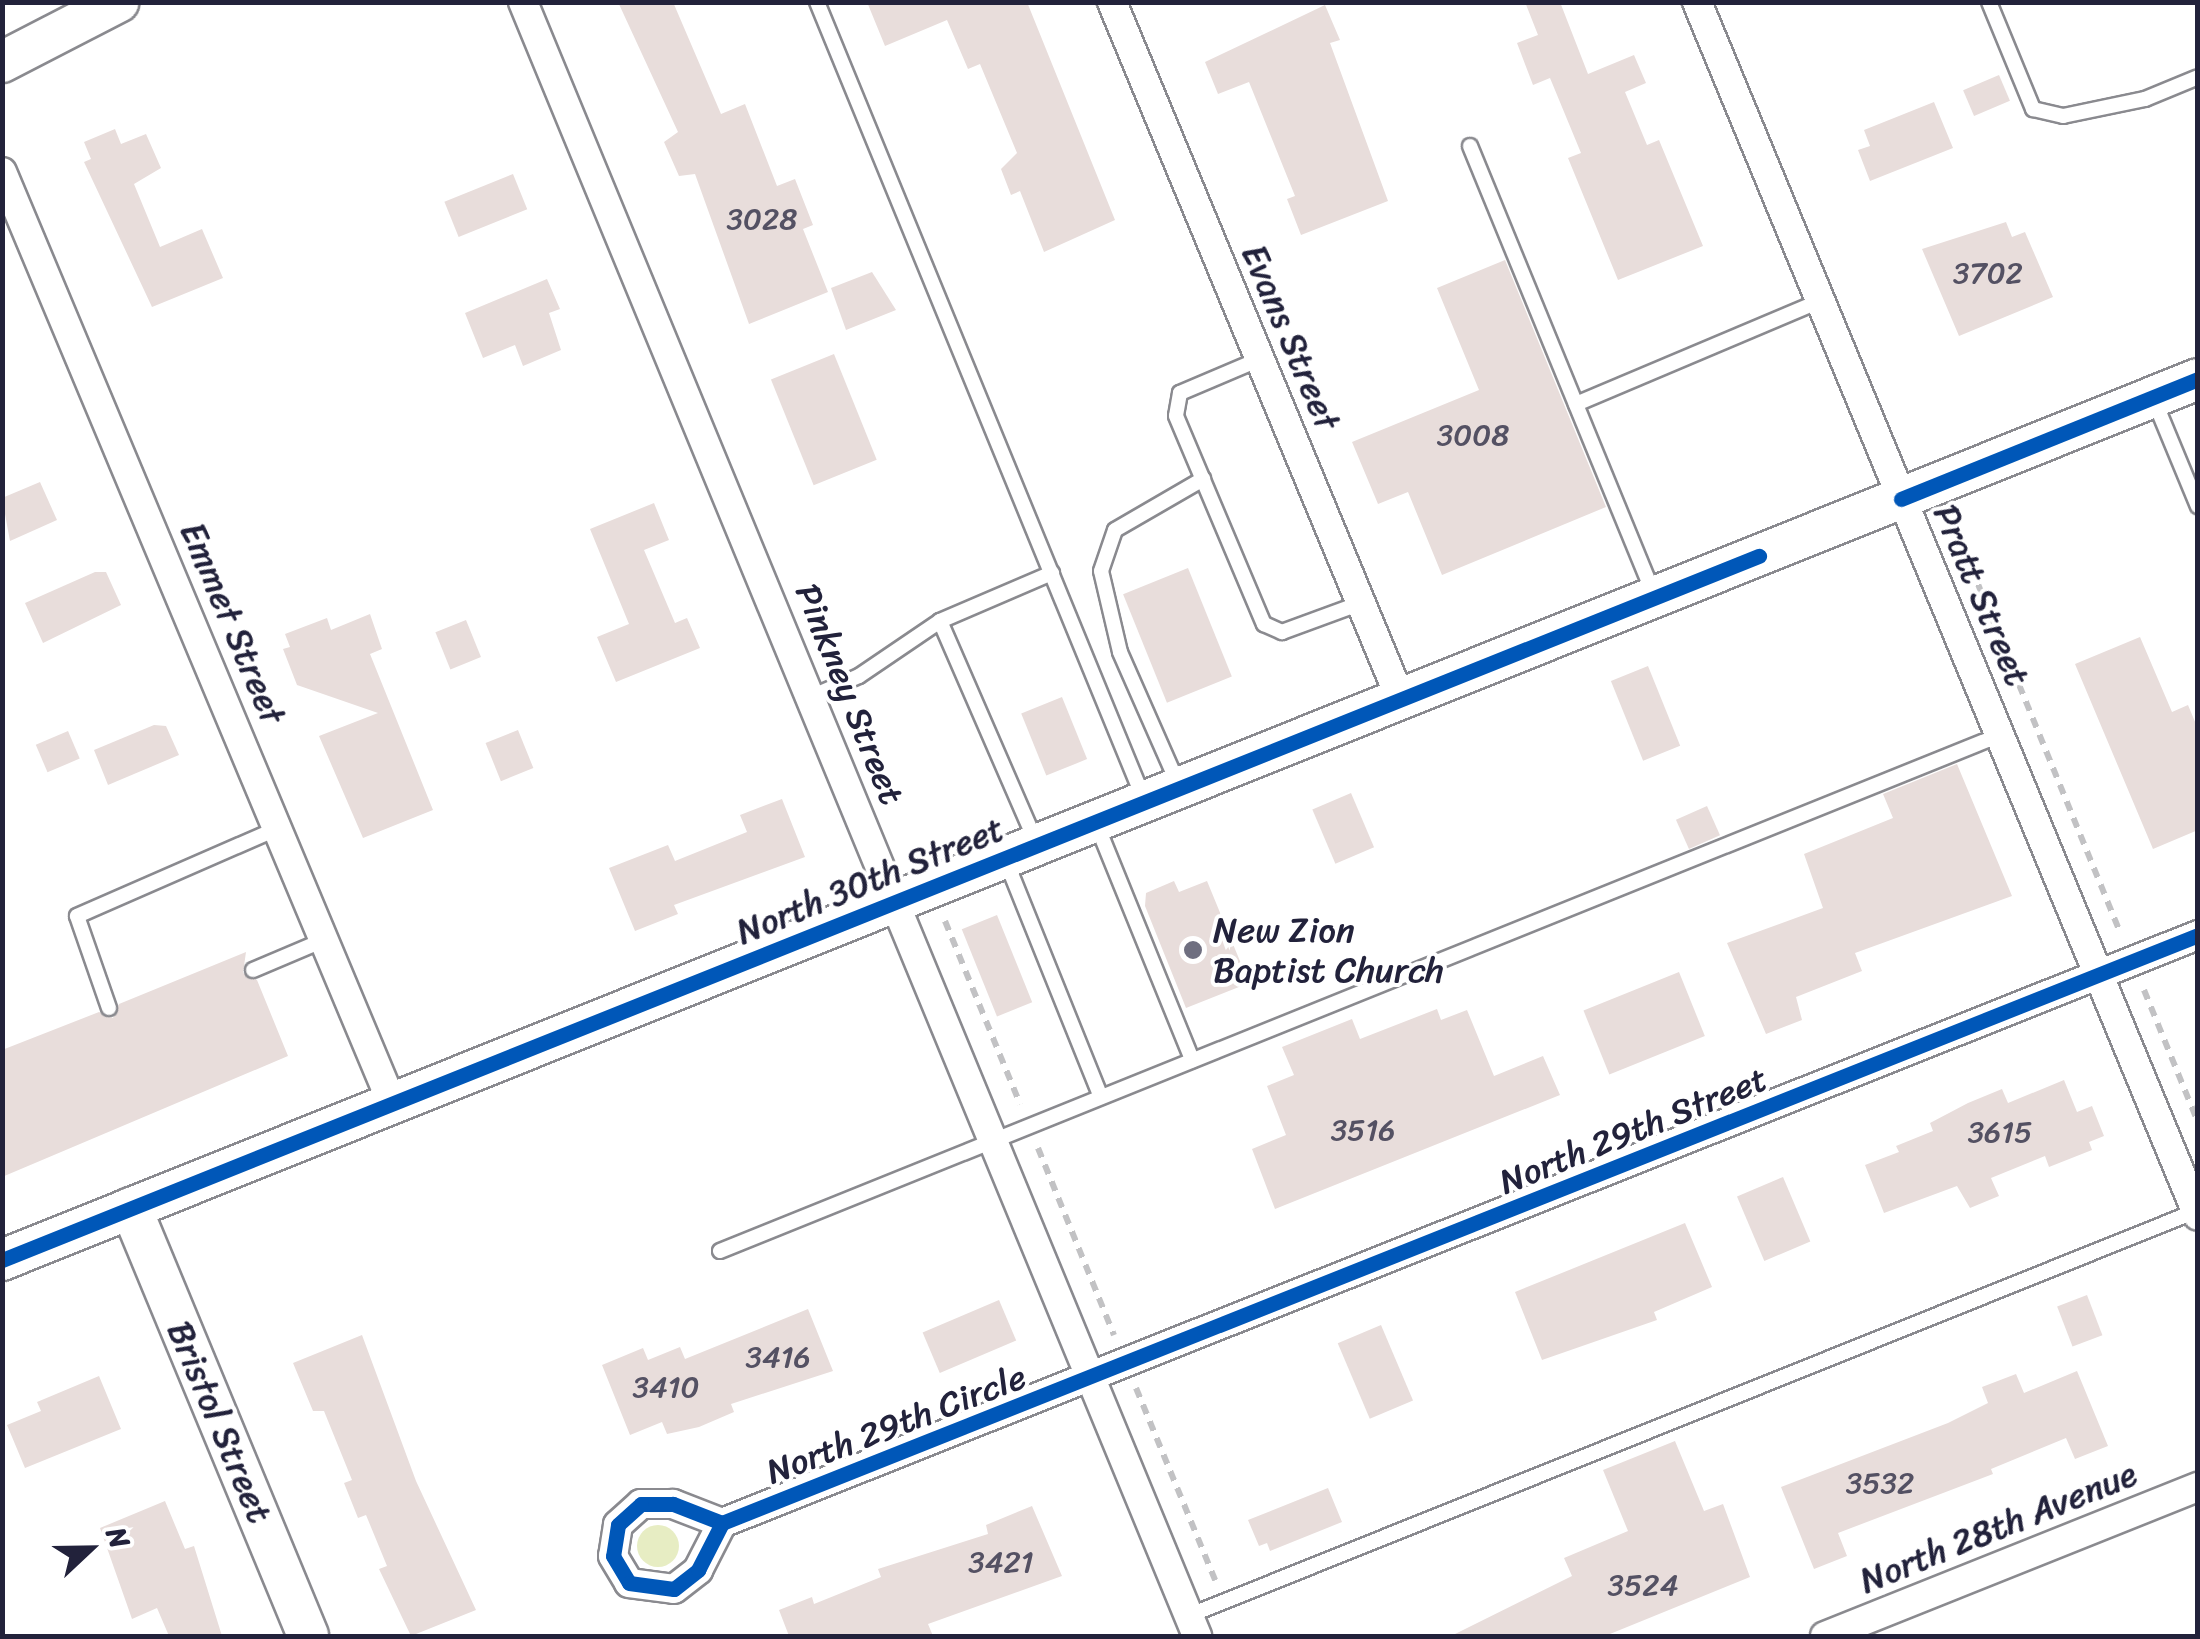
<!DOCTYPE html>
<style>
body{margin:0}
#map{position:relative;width:2200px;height:1639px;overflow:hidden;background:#fff;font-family:Sriracha,sans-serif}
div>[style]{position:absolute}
.green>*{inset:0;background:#e7edc3}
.round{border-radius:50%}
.building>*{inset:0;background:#e8dddb;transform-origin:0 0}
.path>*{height:6px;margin-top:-3px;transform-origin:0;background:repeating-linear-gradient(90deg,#c2c2c4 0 10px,transparent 0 18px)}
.roads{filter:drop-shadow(2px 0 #8a8a8f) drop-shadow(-2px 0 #8a8a8f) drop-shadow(0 2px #8a8a8f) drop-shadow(0 -2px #8a8a8f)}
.lane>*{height:14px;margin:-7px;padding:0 7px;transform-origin:7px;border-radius:7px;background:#fff}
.street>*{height:28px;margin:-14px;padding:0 14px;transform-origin:14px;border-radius:14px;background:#fff}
.secondary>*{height:40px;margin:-20px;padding:0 20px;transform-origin:20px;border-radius:20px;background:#fff}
.cycleway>*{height:15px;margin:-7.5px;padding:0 7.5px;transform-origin:7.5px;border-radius:7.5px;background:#0057b8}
.dots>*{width:28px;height:28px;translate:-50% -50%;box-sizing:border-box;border:5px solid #fff;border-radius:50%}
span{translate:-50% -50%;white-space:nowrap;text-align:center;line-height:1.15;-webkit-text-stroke:8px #fff;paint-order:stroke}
.number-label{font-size:30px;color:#545163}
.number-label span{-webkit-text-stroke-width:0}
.street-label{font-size:35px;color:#22223b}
.poi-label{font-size:35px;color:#22223b}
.left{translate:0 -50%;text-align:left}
.frame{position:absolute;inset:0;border:5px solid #22223b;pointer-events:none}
.north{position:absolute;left:40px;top:1499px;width:100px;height:100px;-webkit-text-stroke:8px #fff;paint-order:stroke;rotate:68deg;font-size:28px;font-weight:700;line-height:40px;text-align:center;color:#22223b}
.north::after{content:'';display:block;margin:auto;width:35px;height:45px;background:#22223b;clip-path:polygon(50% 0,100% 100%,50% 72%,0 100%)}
</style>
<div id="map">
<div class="green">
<div class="round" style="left:637px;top:1525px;width:42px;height:42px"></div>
</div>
<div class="building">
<div style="clip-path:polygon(618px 2px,673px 2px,721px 114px,745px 104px,777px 186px,795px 179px,813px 225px,803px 229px,828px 292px,749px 324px,695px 174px,679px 176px,664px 142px,678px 132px)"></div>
<div style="clip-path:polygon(867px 2px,1027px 2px,1115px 220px,1044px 252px,1020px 191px,1011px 195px,1001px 169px,1017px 153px,980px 64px,968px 69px,947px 20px,885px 46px)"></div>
<div style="clip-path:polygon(1525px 2px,1560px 2px,1588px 74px,1634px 55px,1646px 83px,1625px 92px,1647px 145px,1659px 140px,1703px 246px,1618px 280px,1568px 158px,1581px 153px,1550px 78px,1533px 85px,1517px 43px,1538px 35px)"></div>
<div style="clip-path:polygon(1325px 5px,1340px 40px,1330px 43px,1388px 201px,1301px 235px,1287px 199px,1295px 196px,1249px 82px,1218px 94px,1205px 62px)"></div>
<div style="left:1999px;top:75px;width:28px;height:39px;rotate:67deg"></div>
<div style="clip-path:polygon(1934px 102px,1953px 148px,1870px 181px,1858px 150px,1870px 146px,1864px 130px)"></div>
<div style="clip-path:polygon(115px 129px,121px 144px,146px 134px,161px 168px,134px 184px,160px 247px,202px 229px,223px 278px,152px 307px,84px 162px,91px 159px,84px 142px)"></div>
<div style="left:513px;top:174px;width:38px;height:74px;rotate:68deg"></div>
<div style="clip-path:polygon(2006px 222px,2012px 237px,2025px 232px,2053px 297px,1959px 336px,1922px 249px)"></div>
<div style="clip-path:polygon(1505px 260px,1606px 507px,1442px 575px,1408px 492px,1378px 504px,1352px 442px,1479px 390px,1437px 288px)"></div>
<div style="clip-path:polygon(872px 272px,896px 310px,846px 330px,831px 288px)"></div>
<div style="clip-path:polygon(547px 279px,560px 309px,549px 313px,561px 350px,523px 366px,515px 345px,483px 358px,465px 313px)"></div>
<div style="left:834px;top:354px;width:114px;height:68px;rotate:68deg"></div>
<div style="clip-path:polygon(40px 482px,57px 520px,10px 541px,2px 498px)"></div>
<div style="clip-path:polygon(654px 503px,669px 540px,644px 550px,675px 623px,687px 618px,700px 648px,616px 682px,597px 637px,629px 624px,590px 529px)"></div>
<div style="left:1188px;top:568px;width:117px;height:70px;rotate:68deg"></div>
<div style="clip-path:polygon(95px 572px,106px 572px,121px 605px,43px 643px,25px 603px)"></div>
<div style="clip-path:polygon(370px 614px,382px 649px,370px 654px,433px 810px,363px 838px,319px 736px,378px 713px,297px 685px,283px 649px,290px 647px,285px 634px,327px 618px,331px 630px)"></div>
<div style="left:466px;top:620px;width:40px;height:33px;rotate:68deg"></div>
<div style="clip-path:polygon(2140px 637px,2172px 712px,2188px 705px,2198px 729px,2198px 830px,2153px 849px,2075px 664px)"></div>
<div style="left:1648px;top:666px;width:86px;height:40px;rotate:68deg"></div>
<div style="left:1062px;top:697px;width:67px;height:44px;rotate:68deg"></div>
<div style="clip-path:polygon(154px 725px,166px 726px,179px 755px,108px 785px,94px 750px)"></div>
<div style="left:518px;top:730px;width:41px;height:35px;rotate:68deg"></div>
<div style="left:68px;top:731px;width:30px;height:35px;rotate:67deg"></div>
<div style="clip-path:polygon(1957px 764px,2012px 896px,1855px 953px,1862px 971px,1796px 997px,1802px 1020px,1766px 1034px,1727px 943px,1823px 908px,1804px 854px,1893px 818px,1883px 794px)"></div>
<div style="left:1351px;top:793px;width:59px;height:42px;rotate:67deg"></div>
<div style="clip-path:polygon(782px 799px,805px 857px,674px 905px,678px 914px,635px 931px,609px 868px,668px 845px,675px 861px,747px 832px,740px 815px)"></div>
<div style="left:1707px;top:806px;width:32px;height:34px;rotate:66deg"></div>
<div style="clip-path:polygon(1174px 881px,1179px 892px,1207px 881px,1249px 983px,1186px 1008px,1145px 906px,1146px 893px)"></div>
<div style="left:997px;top:915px;width:94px;height:38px;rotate:68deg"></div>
<div style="clip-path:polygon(246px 952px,243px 973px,257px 980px,288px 1056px,2px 1177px,2px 1050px,99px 1012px,113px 1018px,119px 1004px)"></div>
<div style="left:1679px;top:972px;width:69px;height:103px;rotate:68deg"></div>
<div style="clip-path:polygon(1437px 1009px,1441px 1020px,1467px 1010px,1494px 1076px,1543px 1056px,1560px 1095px,1275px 1209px,1252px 1149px,1286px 1135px,1267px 1086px,1294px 1075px,1282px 1047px,1352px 1019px,1360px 1039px)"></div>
<div style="clip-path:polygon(2064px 1080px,2077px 1112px,2092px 1106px,2104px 1136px,2089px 1142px,2092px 1150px,2049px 1167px,2045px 1156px,1991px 1178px,1999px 1196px,1970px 1208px,1957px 1186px,1884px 1213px,1865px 1165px,1899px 1152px,1896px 1146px,1933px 1131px,1930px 1123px,1968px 1103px,2002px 1089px,2008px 1103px)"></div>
<div style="left:1783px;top:1177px;width:70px;height:50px;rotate:67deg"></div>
<div style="clip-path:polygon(1685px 1223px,1712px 1287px,1654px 1312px,1657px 1320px,1542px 1360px,1515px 1292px)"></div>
<div style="left:2087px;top:1295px;width:43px;height:32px;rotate:69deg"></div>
<div style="left:999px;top:1300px;width:44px;height:83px;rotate:67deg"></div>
<div style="clip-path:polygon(808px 1309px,833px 1371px,731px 1404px,734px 1412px,699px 1427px,667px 1434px,662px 1422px,630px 1435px,602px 1365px,643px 1348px,648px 1360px,680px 1347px,685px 1359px)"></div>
<div style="left:1381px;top:1325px;width:82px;height:47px;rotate:67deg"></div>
<div style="clip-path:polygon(362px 1335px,416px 1481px,476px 1610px,411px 1636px,379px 1569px,387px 1566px,366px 1515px,358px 1518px,344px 1483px,352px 1480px,324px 1411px,313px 1411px,293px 1363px)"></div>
<div style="clip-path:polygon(2077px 1371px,2108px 1446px,2075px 1459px,2066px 1438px,1991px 1469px,1993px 1474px,1838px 1533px,1847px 1556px,1814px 1569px,1781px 1487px,1948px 1423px,1988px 1403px,1982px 1387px,2016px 1374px,2024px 1393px)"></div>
<div style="clip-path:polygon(99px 1376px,121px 1429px,25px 1468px,7px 1425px,41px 1411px,37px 1402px)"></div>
<div style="clip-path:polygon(1675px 1441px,1704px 1511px,1723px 1504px,1750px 1577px,1605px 1636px,1451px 1636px,1572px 1576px,1564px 1558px,1628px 1531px,1603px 1470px)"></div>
<div style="clip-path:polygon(1328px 1488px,1342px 1522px,1270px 1551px,1267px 1543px,1259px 1546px,1248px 1520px)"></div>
<div style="clip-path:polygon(165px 1501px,185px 1549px,194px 1546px,222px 1636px,169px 1636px,157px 1608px,132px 1619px,100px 1528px)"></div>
<div style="clip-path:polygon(1032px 1506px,1062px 1576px,928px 1624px,933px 1636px,789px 1636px,779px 1610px,812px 1597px,814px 1604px,881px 1577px,878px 1569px,988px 1534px,986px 1525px)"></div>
</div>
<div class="path">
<div style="left:1951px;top:518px;width:447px;rotate:67.8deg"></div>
<div style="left:945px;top:921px;width:198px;rotate:67.7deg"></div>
<div style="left:2144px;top:990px;width:143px;rotate:67.8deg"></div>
<div style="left:1038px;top:1148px;width:202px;rotate:67.9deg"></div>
<div style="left:1136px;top:1388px;width:208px;rotate:67.6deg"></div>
</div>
<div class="roads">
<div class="lane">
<div style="left:817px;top:2px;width:859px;rotate:67.7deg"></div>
<div style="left:1989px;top:2px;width:116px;rotate:67.6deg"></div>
<div style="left:2033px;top:109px;width:31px;rotate:13deg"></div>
<div style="left:2063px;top:116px;width:84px;rotate:-11.7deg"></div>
<div style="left:2145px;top:99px;width:57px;rotate:-22.5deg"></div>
<div style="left:1470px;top:146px;width:483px;rotate:67.7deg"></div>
<div style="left:1260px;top:359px;width:87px;rotate:157deg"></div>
<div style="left:1180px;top:393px;width:23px;rotate:100deg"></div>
<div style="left:1176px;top:416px;width:226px;rotate:67.1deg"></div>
<div style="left:1264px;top:624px;width:20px;rotate:24deg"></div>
<div style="left:1282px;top:632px;width:84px;rotate:-20.2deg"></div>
<div style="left:2154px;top:400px;width:115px;rotate:67.5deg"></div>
<div style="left:1576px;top:404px;width:265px;rotate:-22.9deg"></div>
<div style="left:940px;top:621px;width:239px;rotate:66.5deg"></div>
<div style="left:811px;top:697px;width:52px;rotate:-23.6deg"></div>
<div style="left:859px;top:676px;width:98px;rotate:-34.2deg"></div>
<div style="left:940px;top:621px;width:122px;rotate:-23.2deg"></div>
<div style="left:1179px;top:786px;width:146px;rotate:-113.8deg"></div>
<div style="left:1120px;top:652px;width:83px;rotate:-103.2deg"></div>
<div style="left:1101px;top:571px;width:43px;rotate:-71.1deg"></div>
<div style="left:1115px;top:530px;width:102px;rotate:-30.1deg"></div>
<div style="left:1096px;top:823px;width:256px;rotate:67.9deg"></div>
<div style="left:1006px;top:861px;width:254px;rotate:68.1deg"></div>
<div style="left:253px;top:970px;width:77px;rotate:-22.9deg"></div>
<div style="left:109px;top:1008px;width:97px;rotate:-109.2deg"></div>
<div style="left:77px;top:916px;width:219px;rotate:-23.6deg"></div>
<div style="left:720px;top:1251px;width:1380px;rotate:-21.96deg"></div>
<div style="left:1188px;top:1616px;width:1086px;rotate:-21.89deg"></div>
</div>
<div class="street">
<div style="left:523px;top:2px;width:1768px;rotate:67.58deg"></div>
<div style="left:1112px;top:2px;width:755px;rotate:67.51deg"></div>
<div style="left:1697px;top:2px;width:1313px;rotate:67.57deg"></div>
<div style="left:2px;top:172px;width:1009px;rotate:67.27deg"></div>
<div style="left:722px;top:1523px;width:53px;rotate:-158.8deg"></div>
<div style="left:673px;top:1504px;width:32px;rotate:180deg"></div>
<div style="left:641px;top:1504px;width:31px;rotate:138deg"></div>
<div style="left:618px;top:1525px;width:31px;rotate:99deg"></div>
<div style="left:613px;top:1556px;width:31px;rotate:59deg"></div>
<div style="left:629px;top:1583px;width:45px;rotate:7.6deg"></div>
<div style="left:674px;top:1589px;width:31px;rotate:-38deg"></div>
<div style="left:698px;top:1570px;width:53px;rotate:-62.9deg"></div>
<div style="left:722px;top:1523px;width:1589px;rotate:-21.72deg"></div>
<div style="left:1825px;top:1636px;width:402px;rotate:-21.8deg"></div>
</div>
<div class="secondary">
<div style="left:2px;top:62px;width:131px;rotate:-27.3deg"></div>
<div style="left:131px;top:1208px;width:463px;rotate:67.5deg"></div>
<div style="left:2px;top:1260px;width:2366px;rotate:-21.86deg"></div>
</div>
</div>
<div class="cycleway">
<div style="left:1901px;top:499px;width:320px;rotate:-22deg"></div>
<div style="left:2px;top:1260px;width:1893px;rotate:-21.84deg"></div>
<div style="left:722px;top:1523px;width:53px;rotate:-158.8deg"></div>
<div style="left:673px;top:1504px;width:32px;rotate:180deg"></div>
<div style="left:641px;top:1504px;width:31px;rotate:138deg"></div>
<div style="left:618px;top:1525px;width:31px;rotate:99deg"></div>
<div style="left:613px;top:1556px;width:31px;rotate:59deg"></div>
<div style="left:629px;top:1583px;width:45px;rotate:7.6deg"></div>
<div style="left:674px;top:1589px;width:31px;rotate:-38deg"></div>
<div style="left:698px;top:1570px;width:53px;rotate:-62.9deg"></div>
<div style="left:722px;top:1523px;width:1589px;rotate:-21.72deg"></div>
</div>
<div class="dots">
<div style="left:1193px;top:950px;background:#6f6f80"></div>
</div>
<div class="number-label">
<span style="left:762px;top:219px">3028</span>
<span style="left:1988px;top:273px">3702</span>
<span style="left:1473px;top:435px">3008</span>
<span style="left:1363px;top:1130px">3516</span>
<span style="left:2000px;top:1132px">3615</span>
<span style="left:778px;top:1357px">3416</span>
<span style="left:666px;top:1387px">3410</span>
<span style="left:1880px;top:1483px">3532</span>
<span style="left:1001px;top:1562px">3421</span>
<span style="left:1643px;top:1585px">3524</span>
</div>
<div class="street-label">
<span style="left:1291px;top:337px;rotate:67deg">Evans Street</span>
<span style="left:1982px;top:595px;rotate:67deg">Pratt Street</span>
<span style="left:233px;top:623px;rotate:67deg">Emmet Street</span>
<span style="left:850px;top:694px;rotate:68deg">Pinkney Street</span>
<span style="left:870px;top:880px;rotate:-22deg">North 30th Street</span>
<span style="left:1633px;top:1130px;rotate:-22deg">North 29th Street</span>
<span style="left:220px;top:1422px;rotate:67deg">Bristol Street</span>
<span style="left:896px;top:1424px;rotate:-21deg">North 29th Circle</span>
<span style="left:1998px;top:1527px;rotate:-22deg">North 28th Avenue</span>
</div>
<div class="poi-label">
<span class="left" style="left:1213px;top:950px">New Zion<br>Baptist Church</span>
</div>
<div class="frame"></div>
<div class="north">N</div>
</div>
